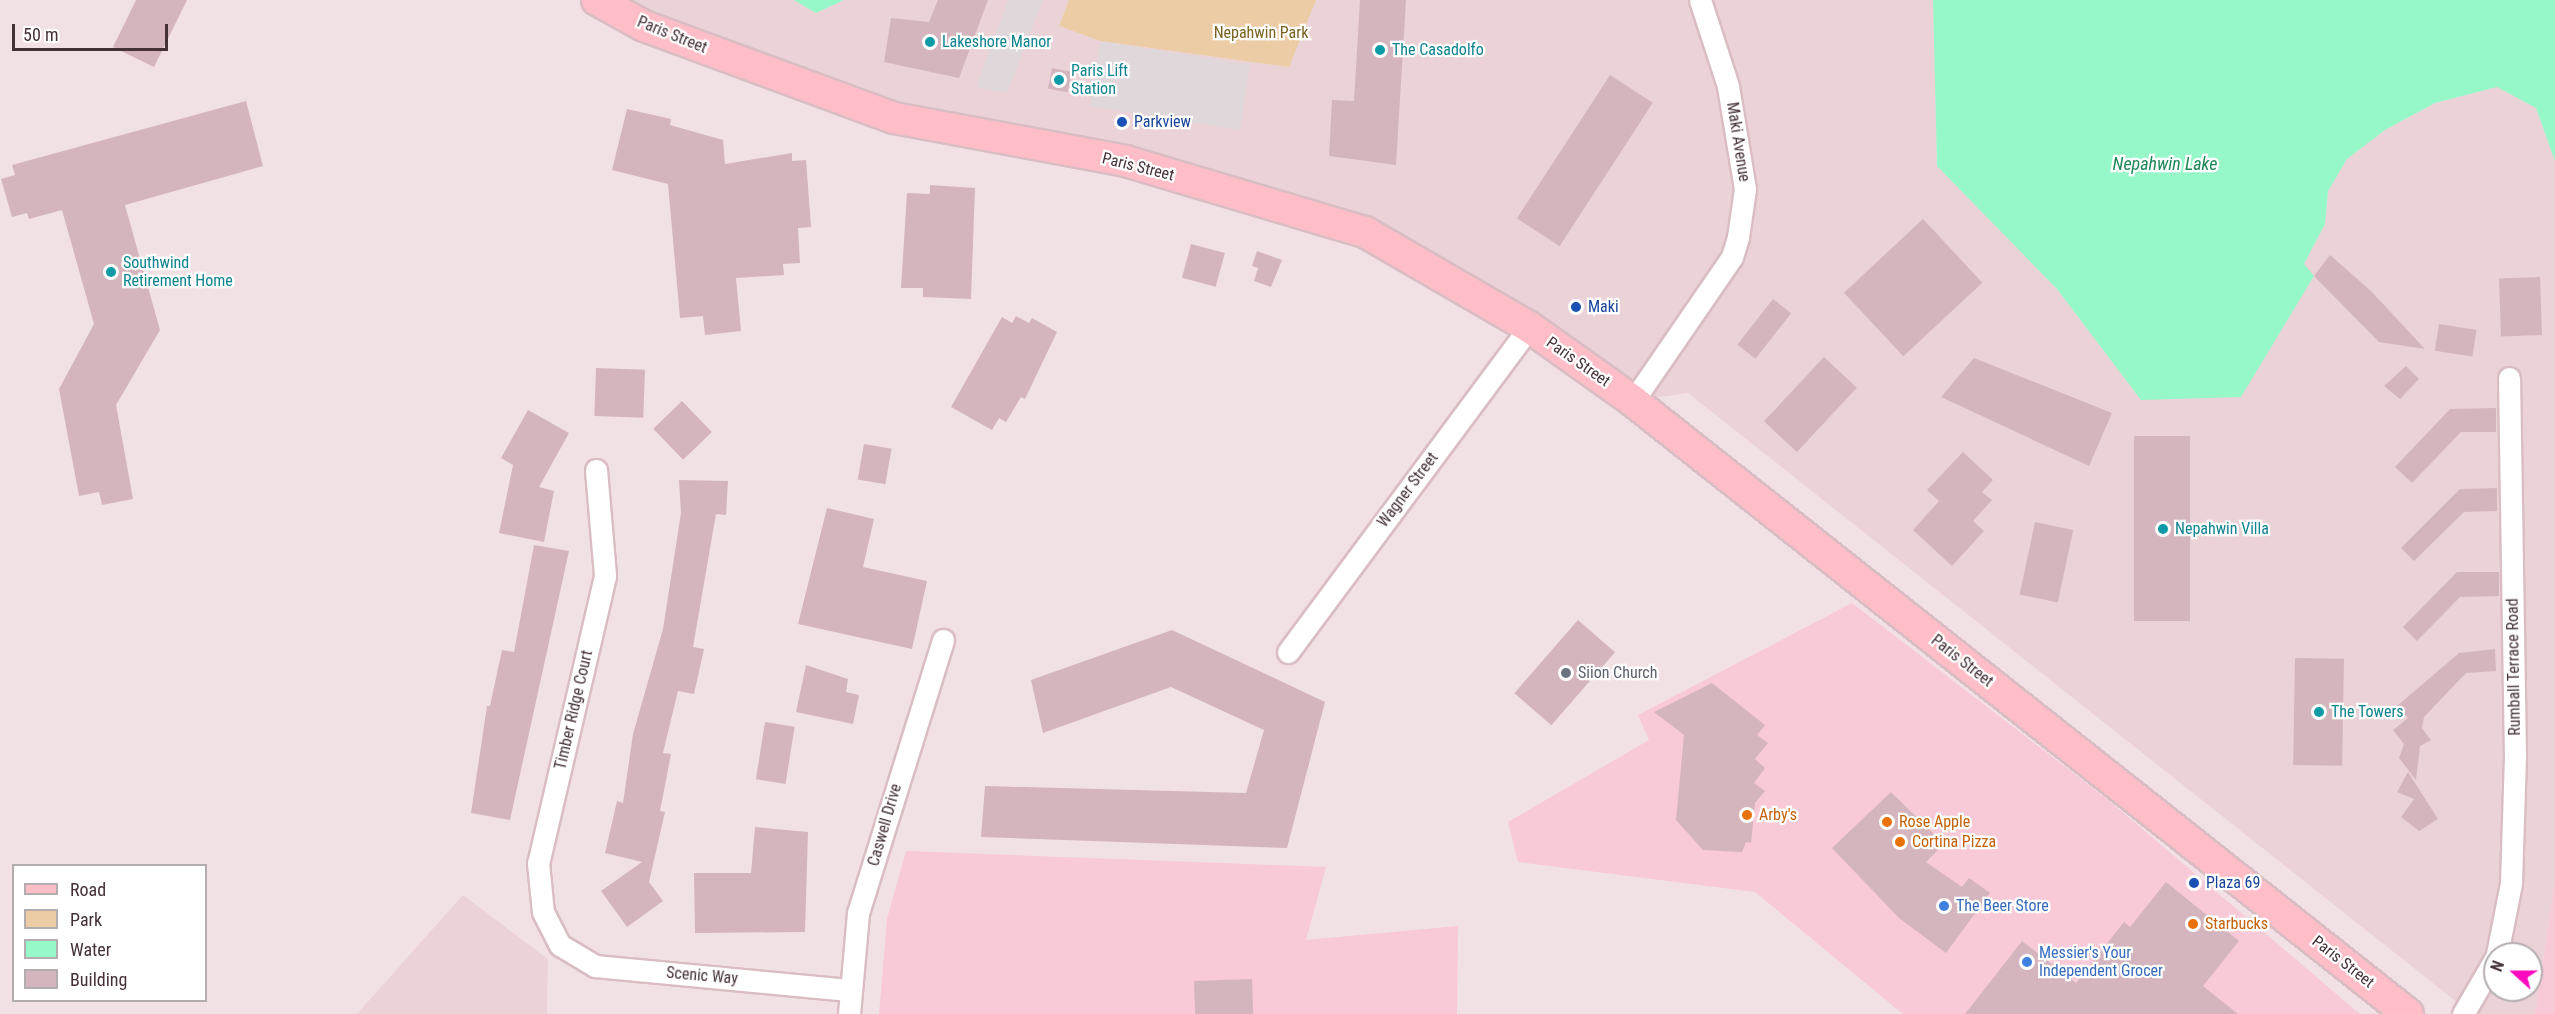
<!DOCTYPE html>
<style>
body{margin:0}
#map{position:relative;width:2555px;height:1014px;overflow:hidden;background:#f2e1e4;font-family:"Roboto Condensed",sans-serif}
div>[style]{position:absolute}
.residential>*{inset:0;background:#ebd2d7}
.commercial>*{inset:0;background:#f8c9d7}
.green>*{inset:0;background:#eccca5}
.parking>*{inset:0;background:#dfd7da;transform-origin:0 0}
.water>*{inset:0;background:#96f7c8}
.building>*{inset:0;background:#d4b5be;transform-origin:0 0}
.roads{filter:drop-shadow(2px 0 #d9bdc3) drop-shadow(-2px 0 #d9bdc3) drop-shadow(0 2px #d9bdc3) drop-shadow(0 -2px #d9bdc3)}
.minor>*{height:21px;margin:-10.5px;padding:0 10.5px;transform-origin:10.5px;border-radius:10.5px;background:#fff}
.secondary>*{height:30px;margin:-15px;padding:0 15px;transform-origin:15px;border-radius:15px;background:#ffbec7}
.dots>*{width:16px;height:16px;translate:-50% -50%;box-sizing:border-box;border:3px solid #fff;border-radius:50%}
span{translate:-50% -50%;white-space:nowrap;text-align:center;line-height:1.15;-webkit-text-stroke:4.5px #fff;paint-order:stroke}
.park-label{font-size:16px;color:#7a6220}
.street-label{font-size:16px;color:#443137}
.culture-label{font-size:16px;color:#0d838f}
.left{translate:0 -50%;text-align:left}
.transit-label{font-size:16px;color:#164399}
.worship-label{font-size:16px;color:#5b616d}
.food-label{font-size:16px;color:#c56008}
.shop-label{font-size:16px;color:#366cbe}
.water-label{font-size:18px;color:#1d8755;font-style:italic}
.legend{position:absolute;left:12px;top:864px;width:195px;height:138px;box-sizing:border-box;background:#fff;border:2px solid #b4adaf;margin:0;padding:8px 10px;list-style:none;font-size:18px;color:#443137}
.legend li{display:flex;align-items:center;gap:12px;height:30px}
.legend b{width:30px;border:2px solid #b4adaf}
.north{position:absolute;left:2483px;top:942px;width:60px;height:60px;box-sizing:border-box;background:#fff;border:2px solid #b4adaf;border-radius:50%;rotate:291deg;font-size:16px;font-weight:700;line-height:24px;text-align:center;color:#443137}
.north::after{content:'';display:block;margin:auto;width:21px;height:27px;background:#ff0bbf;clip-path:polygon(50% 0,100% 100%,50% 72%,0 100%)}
.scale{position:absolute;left:12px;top:24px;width:156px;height:27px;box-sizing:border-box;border:3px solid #443137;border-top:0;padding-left:8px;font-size:18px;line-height:21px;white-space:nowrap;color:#443137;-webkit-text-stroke:4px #fff;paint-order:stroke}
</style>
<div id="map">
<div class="residential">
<div style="clip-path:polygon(evenodd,597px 0,794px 0,816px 13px,844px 0,1069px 0,1059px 26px,1100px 41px,1288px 67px,1316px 0,1933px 0,1937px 166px,2057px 289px,2141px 400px,2304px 264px,2325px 224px,2328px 191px,2347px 159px,2385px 130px,2435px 103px,2497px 87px,2536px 108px,2555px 161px,2555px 880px,2535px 1014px,2472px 1014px,1688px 393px,1633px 401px,1365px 232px,894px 118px,597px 0,2495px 954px,2531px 954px,2531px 990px,2495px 990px,2495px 954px)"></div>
<div style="clip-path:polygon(463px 895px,548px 959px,547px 1014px,357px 1014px)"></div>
</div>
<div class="commercial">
<div style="clip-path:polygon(1852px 603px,2107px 799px,2360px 1014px,1903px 1014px,1755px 892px,1518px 862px,1508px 822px,1649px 740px,1638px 715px)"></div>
<div style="clip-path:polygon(906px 851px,1326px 867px,1306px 940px,1458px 926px,1457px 1014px,879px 1014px,887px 919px)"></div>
<div style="clip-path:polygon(2555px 880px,2555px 1014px,2535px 1014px)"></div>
</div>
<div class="green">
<div style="clip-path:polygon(1069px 0,1316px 0,1289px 67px,1100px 41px,1059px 26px)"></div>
</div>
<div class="parking">
<div style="clip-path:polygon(1008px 0,1043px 0,1007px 93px,976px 87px)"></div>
<div style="left:1100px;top:41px;width:152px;height:66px;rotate:9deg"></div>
</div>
<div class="water">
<div style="clip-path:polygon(794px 0,844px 0,816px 13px)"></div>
<div style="clip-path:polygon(1933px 0,2555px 0,2555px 161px,2536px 108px,2497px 87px,2435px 103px,2385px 130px,2347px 159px,2328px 191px,2325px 224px,2304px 264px,2314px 276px,2241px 397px,2141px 400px,2057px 289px,1937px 166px)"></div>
</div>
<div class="building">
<div style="clip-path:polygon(136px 0,187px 0,154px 67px,113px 47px)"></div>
<div style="clip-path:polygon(938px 0,988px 0,959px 78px,884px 62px,891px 18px,929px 22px)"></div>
<div style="clip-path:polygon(1360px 0,1406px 0,1396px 165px,1329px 156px,1332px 100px,1354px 101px)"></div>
<div style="left:1052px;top:68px;width:20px;height:21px;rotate:11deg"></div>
<div style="left:1610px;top:75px;width:51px;height:171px;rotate:33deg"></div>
<div style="clip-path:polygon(246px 101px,263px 166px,125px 205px,160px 330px,116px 405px,133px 499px,102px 505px,99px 492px,79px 496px,59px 389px,94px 324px,62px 210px,29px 219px,27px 213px,12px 217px,1px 179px,15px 175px,12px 165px)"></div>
<div style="clip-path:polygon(627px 109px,671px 119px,670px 125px,723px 140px,725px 164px,792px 153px,792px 161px,806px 160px,811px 227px,798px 228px,800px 263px,783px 264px,784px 275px,736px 278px,741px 331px,705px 335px,703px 316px,680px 318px,668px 184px,612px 170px)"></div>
<div style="clip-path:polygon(930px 185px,975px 188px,971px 299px,923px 297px,923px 288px,901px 288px,907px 193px,930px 194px)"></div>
<div style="left:1923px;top:219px;width:87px;height:108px;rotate:47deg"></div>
<div style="left:1191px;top:244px;width:35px;height:35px;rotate:15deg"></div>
<div style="clip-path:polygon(1257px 251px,1282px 260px,1271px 287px,1254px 281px,1258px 268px,1252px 266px)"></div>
<div style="clip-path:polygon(2330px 255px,2371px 291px,2425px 349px,2379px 342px,2314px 276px)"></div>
<div style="left:2540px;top:277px;width:58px;height:41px;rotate:88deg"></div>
<div style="left:1773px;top:299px;width:23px;height:58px;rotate:38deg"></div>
<div style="clip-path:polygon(1016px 316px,1029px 323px,1032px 318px,1057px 332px,1025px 399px,1021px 397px,1006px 422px,999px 418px,992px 430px,951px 407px,1002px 317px,1012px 323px)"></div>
<div style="left:2439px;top:324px;width:38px;height:27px;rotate:9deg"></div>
<div style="left:1824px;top:357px;width:45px;height:88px;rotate:43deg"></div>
<div style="clip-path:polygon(1974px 358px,2112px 413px,2089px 466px,1941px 397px)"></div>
<div style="clip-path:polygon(2406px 366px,2419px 379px,2400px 399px,2384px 386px)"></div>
<div style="left:596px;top:368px;width:49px;height:48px;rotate:2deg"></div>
<div style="left:682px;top:401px;width:43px;height:40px;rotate:46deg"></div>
<div style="clip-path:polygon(2496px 408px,2496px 432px,2461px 432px,2412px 483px,2395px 467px,2450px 409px)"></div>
<div style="clip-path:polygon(528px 410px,569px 433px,539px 487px,554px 491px,544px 542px,499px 533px,513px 465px,501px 458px)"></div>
<div style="left:2190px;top:436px;width:185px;height:56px;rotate:90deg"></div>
<div style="left:864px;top:444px;width:28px;height:36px;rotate:10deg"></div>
<div style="clip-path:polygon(1963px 452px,1993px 480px,1982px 492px,1992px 500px,1973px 521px,1984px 531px,1952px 566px,1913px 530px,1939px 501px,1927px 490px)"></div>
<div style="clip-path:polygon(679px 480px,728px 481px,726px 515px,716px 514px,693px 647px,704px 649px,694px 694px,678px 691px,663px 753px,671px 754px,660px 811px,665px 812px,649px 882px,663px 901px,627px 927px,601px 891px,642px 862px,605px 853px,617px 801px,623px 803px,633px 734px,663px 629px,681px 513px)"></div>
<div style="clip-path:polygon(2497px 488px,2497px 511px,2464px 512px,2414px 561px,2401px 548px,2460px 489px)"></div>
<div style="clip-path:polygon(827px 508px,874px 519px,863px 567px,927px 581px,912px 649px,798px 624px)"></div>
<div style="left:2035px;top:522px;width:39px;height:74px;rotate:12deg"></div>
<div style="clip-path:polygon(534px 545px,569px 551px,510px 820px,471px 813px,487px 706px,490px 706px,502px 650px,514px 652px)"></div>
<div style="clip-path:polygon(2457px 572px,2499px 572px,2499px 596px,2460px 597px,2417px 641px,2403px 627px)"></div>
<div style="left:1578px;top:620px;width:49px;height:97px;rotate:41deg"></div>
<div style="clip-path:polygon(1172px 630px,1325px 702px,1287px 848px,981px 837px,985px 786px,1246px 793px,1264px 730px,1171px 687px,1043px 733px,1031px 680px)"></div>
<div style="clip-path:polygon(2495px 649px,2496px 671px,2466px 673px,2424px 717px,2422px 728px,2431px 740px,2420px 746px,2416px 780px,2399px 758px,2404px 744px,2393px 730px,2408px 718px,2397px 706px,2459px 653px)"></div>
<div style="left:2295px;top:658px;width:49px;height:107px;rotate:1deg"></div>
<div style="clip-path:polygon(806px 665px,848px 679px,846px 692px,859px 695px,853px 724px,796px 712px)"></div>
<div style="clip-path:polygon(1712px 683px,1765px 725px,1757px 735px,1768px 743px,1755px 759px,1765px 768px,1754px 783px,1765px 791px,1755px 803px,1751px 843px,1746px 842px,1742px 852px,1703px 850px,1676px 820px,1684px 735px,1654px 712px)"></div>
<div style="left:765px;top:722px;width:30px;height:58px;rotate:9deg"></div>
<div style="clip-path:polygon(2408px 772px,2438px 819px,2419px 831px,2401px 817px,2414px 799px,2397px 792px)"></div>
<div style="clip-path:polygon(1891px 792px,1944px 844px,1926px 862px,1962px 887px,1969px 878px,1990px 893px,1946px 953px,1899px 918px,1832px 848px)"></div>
<div style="clip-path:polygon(755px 827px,808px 832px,805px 932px,695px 933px,694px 873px,751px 873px)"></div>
<div style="clip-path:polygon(2166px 882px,2239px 941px,2203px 986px,2238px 1014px,1965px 1014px,2022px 941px,2076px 983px,2124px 922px,2130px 927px)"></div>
<div style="left:1252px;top:979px;width:35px;height:58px;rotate:88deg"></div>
</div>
<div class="roads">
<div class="minor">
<div style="left:1633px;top:401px;width:175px;rotate:-55.5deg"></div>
<div style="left:1732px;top:257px;width:21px;rotate:-73deg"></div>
<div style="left:1738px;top:237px;width:49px;rotate:-81.7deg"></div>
<div style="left:1745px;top:189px;width:104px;rotate:-99.4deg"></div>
<div style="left:1728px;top:86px;width:90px;rotate:-108deg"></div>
<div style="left:596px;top:470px;width:106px;rotate:85.1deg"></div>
<div style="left:605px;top:576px;width:295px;rotate:103.1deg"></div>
<div style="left:538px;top:863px;width:49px;rotate:84.2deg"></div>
<div style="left:543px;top:912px;width:37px;rotate:63deg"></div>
<div style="left:560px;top:945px;width:41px;rotate:31deg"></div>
<div style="left:595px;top:966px;width:255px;rotate:5.4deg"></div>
<div style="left:1288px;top:652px;width:405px;rotate:-53.4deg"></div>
<div style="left:2497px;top:954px;width:72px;rotate:-78.8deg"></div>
<div style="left:2511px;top:883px;width:126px;rotate:-88.2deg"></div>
<div style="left:2515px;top:757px;width:379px;rotate:-90.9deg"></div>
<div style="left:849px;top:1014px;width:101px;rotate:-84.9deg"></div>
<div style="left:858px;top:913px;width:286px;rotate:-72.7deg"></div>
<div style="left:2463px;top:1014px;width:64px;rotate:-59.8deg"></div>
</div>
<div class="secondary">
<div style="left:597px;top:0;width:54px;rotate:29deg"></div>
<div style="left:644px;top:26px;width:266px;rotate:20.2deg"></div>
<div style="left:894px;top:118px;width:235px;rotate:10.5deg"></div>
<div style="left:1125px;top:161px;width:250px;rotate:16.5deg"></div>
<div style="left:1365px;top:232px;width:190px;rotate:30.1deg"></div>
<div style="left:1529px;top:327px;width:128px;rotate:35.4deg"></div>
<div style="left:1633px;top:401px;width:988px;rotate:38.34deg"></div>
</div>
</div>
<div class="dots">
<div style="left:930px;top:42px;background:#0f9aa8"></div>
<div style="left:1380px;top:50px;background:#0f9aa8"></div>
<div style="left:1059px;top:80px;background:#0f9aa8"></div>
<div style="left:1122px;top:122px;background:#1a4fb4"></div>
<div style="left:111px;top:272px;background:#0f9aa8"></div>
<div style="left:1576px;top:307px;background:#1a4fb4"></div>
<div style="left:2163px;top:529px;background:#0f9aa8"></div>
<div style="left:1566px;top:673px;background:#6b7280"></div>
<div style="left:2319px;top:712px;background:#0f9aa8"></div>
<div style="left:1747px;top:815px;background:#e8710a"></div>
<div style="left:1887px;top:822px;background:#e8710a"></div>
<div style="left:1900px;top:842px;background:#e8710a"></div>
<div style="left:2194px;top:883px;background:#1a4fb4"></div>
<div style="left:1944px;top:906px;background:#3f7fe0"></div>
<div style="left:2193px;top:924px;background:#e8710a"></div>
<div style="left:2027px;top:962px;background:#3f7fe0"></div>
</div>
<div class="park-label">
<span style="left:1261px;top:33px">Nepahwin Park</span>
</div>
<div class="street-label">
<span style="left:672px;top:35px;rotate:22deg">Paris Street</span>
<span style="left:1738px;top:142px;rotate:81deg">Maki Avenue</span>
<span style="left:1138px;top:167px;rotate:14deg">Paris Street</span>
<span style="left:1578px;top:362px;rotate:35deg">Paris Street</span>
<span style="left:1408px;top:490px;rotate:-53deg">Wagner Street</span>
<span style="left:1962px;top:661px;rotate:38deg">Paris Street</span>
<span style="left:2514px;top:667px;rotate:-91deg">Rumball Terrace Road</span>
<span style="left:574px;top:710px;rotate:-77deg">Timber Ridge Court</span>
<span style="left:885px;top:825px;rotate:-74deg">Caswell Drive</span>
<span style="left:2343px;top:962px;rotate:38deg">Paris Street</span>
<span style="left:702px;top:976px;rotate:5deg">Scenic Way</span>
</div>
<div class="culture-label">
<span class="left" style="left:942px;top:42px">Lakeshore Manor</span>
<span class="left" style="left:1392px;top:50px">The Casadolfo</span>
<span class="left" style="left:1071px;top:80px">Paris Lift<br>Station</span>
<span class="left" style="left:123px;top:272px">Southwind<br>Retirement Home</span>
<span class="left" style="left:2175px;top:529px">Nepahwin Villa</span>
<span class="left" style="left:2331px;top:712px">The Towers</span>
</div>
<div class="transit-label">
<span class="left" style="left:1134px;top:122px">Parkview</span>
<span class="left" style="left:1588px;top:307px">Maki</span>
<span class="left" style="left:2206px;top:883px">Plaza 69</span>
</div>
<div class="worship-label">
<span class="left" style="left:1578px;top:673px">Siion Church</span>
</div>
<div class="food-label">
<span class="left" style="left:1759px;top:815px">Arby's</span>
<span class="left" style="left:1899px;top:822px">Rose Apple</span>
<span class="left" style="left:1912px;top:842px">Cortina Pizza</span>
<span class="left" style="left:2205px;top:924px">Starbucks</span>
</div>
<div class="shop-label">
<span class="left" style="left:1956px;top:906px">The Beer Store</span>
<span class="left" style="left:2039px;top:962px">Messier's Your<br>Independent Grocer</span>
</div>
<div class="water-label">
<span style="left:2165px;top:164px">Nepahwin Lake</span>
</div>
<ul class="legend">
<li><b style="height:8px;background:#ffbec7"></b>Road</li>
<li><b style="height:16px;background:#eccca5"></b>Park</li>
<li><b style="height:16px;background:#96f7c8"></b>Water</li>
<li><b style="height:16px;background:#d4b5be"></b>Building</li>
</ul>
<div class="north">N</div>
<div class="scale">50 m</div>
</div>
